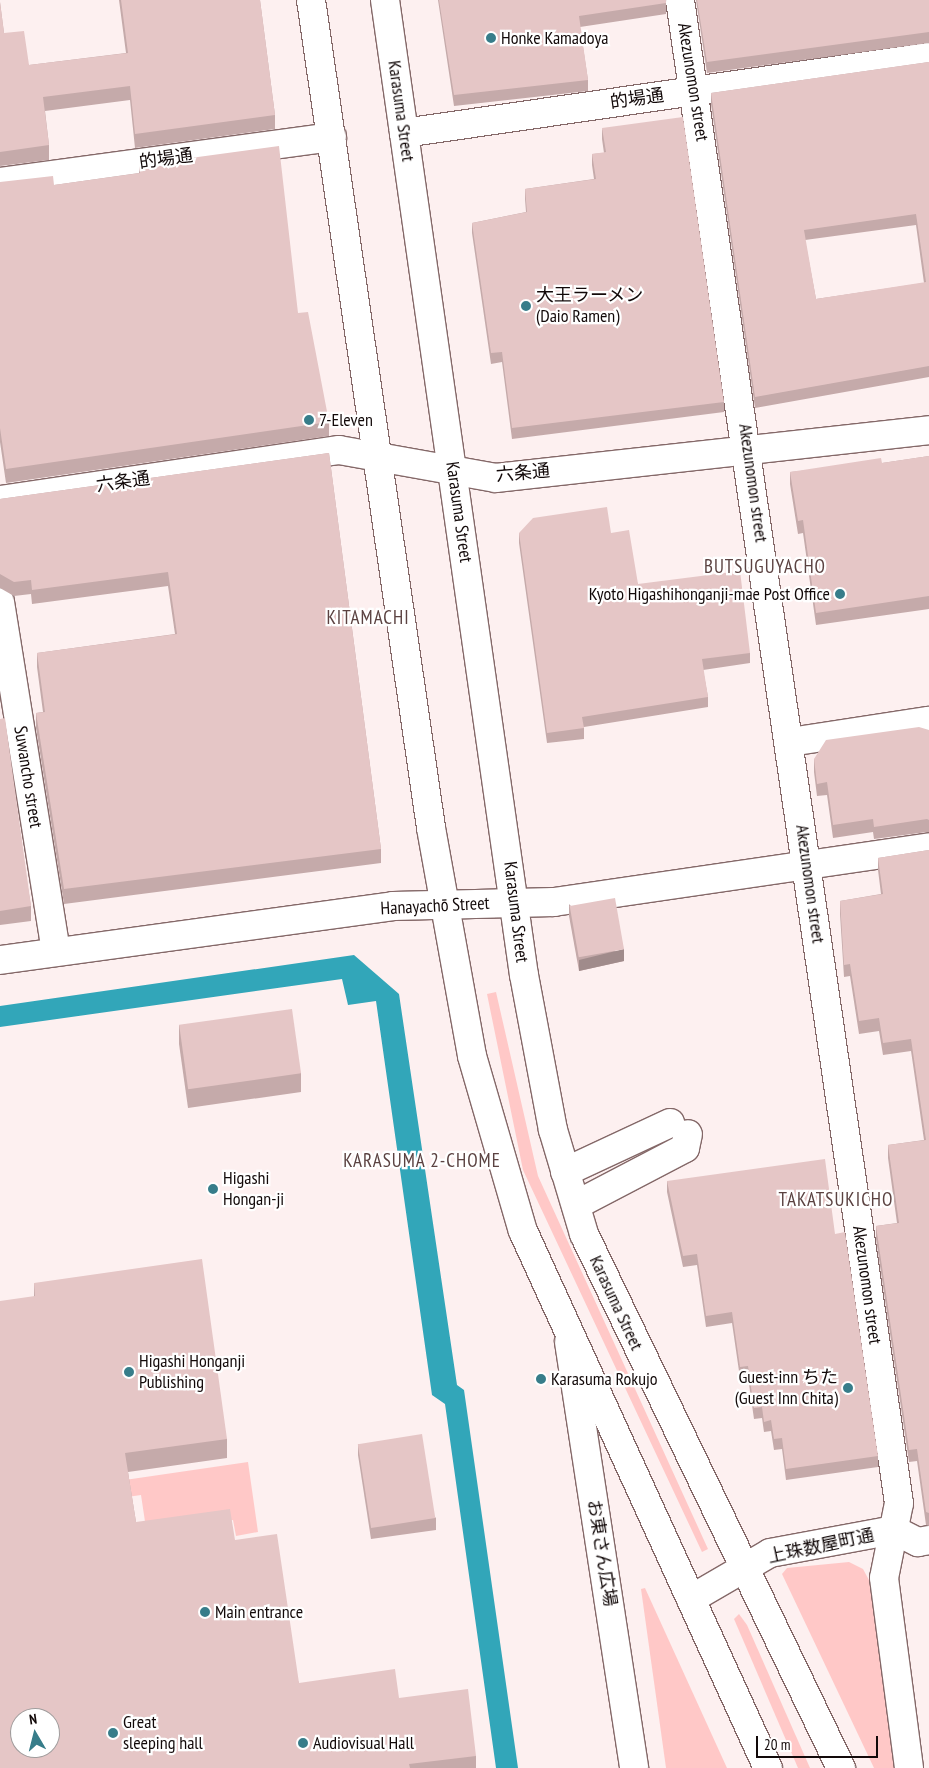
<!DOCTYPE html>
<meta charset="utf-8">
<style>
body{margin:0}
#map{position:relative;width:929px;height:1768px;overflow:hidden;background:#fdf0f0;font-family:"PT Sans Narrow","Noto Sans JP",sans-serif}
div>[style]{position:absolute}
.green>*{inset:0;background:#ffc8c7}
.water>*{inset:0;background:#32a6b9}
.roads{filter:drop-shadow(1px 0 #846868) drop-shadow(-1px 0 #846868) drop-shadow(0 1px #846868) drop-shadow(0 -1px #846868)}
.minor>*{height:28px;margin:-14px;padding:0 14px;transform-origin:14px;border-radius:14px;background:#fff}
.highway>*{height:28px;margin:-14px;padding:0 14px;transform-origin:14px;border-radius:14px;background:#fff}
.wall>*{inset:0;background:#c5aaaa}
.shaded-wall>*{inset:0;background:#a08b8b}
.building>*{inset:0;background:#e5c6c6;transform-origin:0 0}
.dots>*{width:14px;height:14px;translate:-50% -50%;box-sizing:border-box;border:2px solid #fff;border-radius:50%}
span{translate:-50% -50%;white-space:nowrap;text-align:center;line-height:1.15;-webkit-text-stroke:4.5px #fff;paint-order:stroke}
.poi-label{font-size:18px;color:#120909}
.left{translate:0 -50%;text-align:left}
.right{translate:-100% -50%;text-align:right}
.street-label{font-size:18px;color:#120909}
.neighbourhood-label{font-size:19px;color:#5b4241;letter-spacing:1px}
.north{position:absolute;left:10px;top:1708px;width:50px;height:50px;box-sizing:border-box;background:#fff;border:1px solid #a09d9d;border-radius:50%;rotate:352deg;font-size:14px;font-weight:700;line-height:20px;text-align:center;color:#120909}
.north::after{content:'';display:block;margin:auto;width:18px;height:22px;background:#377d8a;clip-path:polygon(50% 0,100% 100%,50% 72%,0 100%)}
.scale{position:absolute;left:756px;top:1736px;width:122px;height:22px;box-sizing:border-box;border:2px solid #120909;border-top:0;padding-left:6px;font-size:15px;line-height:18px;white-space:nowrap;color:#120909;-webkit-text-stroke:4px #fff;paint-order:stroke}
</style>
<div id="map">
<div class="green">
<div style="clip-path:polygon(496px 992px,538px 1176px,708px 1549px,702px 1552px,523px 1170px,487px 994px)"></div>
<div style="clip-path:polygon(248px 1462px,258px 1532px,236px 1536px,233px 1520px,162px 1531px,149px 1548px,141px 1495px,72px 1505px,70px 1488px)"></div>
<div style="clip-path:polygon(849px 1562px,863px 1569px,870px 1582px,895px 1768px,874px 1768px,782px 1574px,787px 1568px)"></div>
<div style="clip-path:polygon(645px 1588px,727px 1768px,666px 1768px,641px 1589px)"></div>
<div style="clip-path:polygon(739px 1614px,747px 1625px,810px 1768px,798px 1768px,734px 1619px)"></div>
</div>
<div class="water">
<div style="clip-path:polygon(354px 955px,399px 994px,457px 1385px,464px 1390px,518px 1768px,496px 1768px,445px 1404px,432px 1395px,376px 1001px,348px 1005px,342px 979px,0 1027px,0 1006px)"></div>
</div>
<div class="roads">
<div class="minor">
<div style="left:680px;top:0;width:1519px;rotate:81.71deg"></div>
<div style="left:899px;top:1503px;width:76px;rotate:101.3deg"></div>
<div style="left:884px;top:1578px;width:192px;rotate:82.5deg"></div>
<div style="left:404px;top:133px;width:530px;rotate:-8.24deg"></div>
<div style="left:0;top:182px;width:335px;rotate:-7.7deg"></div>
<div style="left:0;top:500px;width:343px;rotate:-8.4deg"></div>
<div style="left:339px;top:450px;width:159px;rotate:10.1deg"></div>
<div style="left:496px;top:478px;width:436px;rotate:-6.3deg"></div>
<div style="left:0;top:602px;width:354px;rotate:80.9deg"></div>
<div style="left:790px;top:742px;width:140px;rotate:-8.7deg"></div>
<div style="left:928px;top:721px;width:7px;rotate:82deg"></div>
<div style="left:0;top:960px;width:397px;rotate:-7.8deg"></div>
<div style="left:393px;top:906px;width:161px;rotate:-1.4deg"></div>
<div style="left:554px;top:902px;width:379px;rotate:-8.3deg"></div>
<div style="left:565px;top:1172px;width:116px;rotate:-25deg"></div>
<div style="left:576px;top:1205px;width:123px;rotate:-27.6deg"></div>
<div style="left:685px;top:1148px;width:14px;rotate:-78deg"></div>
<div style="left:569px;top:1342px;width:431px;rotate:81.3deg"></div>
<div style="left:691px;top:1599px;width:91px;rotate:-30.2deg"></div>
<div style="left:770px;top:1553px;width:126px;rotate:-10.5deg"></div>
<div style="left:894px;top:1530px;width:27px;rotate:27deg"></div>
<div style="left:918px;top:1542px;width:11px;rotate:-10deg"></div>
</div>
<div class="highway">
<div style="left:311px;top:0;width:837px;rotate:81.75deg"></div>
<div style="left:431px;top:828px;width:232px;rotate:79.8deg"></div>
<div style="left:472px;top:1056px;width:182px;rotate:73.8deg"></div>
<div style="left:523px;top:1231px;width:590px;rotate:65.48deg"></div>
<div style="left:385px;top:0;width:985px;rotate:81.89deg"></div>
<div style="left:524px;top:975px;width:158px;rotate:79.4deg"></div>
<div style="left:553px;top:1130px;width:109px;rotate:73.4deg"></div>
<div style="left:584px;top:1234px;width:593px;rotate:64.3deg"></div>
</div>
</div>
<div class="wall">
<div style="clip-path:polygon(119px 0,260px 0,275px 115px,275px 129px,135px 148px,130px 100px,45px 111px,49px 145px,49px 160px,0 166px,0 2px,4px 33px,29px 65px,126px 53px)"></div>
<div style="clip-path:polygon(438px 0,666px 0,666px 14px,580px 27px,588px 80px,588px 91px,454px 106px)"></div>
<div style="clip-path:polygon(696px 0,929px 0,929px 43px,707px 73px)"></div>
<div style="clip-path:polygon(evenodd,929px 62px,929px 377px,755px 408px,711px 104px,711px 93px,929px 62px,916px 225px,924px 283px,816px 299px,805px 240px,916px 225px)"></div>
<div style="clip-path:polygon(602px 128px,724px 402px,724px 412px,512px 439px,502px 362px,491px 364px,472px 233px,472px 223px,526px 212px,525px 199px,525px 189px,594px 179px,592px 165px,592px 154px,604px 153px,602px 139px)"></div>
<div style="clip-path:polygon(139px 165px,298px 313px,329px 422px,329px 436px,6px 483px,0 442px,0 182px,54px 185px,139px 173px)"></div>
<div style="clip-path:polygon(329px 453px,381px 849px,381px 863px,64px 904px,36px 728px,36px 713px,43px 712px,37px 667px,37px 653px,175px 634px,168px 586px,32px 604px,31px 594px,14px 596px,0 588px,0 499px)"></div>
<div style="clip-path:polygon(929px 456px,929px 609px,816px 625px,803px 533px,798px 534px,790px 484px,790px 472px,882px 463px)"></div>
<div style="clip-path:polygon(519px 533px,611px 533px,638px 584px,750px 653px,750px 663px,703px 670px,708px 697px,708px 707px,584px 727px,584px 739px,547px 743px,519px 543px)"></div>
<div style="clip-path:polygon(0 719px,31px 906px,31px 921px,0 925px)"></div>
<div style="clip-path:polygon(929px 730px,929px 832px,927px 832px,874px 839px,873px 832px,833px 838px,827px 795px,817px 796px,814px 772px,814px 759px)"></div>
<div style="clip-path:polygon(929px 850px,929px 1526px,926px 1525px,917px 1461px,909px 1462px,876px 1239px,876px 1226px,897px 1223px,888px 1158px,888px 1145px,924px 1140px,911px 1051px,883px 1055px,879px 1031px,859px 1034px,850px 976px,844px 977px,840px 914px,840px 901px,881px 894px,878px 870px,878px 858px)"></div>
<div style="clip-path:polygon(569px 904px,624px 961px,579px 971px,569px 916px)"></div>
<div style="clip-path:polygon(179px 1025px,301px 1073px,301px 1092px,188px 1108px,179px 1044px)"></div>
<div style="clip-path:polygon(667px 1181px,835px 1234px,878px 1456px,878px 1467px,786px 1480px,782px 1449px,774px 1450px,771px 1431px,764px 1432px,762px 1418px,754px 1419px,748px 1377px,740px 1378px,732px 1323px,706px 1327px,697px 1265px,683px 1267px,667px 1192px)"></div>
<div style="clip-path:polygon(34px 1283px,227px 1439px,227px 1458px,128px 1472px,136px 1522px,235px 1540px,299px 1683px,399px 1698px,476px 1756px,476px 1768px,0 1768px,34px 1296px)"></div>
<div style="clip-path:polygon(358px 1444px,436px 1518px,436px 1530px,371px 1539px,358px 1455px)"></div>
</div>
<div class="shaded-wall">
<div style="clip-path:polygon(624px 949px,624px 961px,579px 971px,579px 960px)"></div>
</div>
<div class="building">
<div style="clip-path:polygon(121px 0,260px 0,275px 115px,135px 134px,130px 86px,43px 97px,49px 145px,0 152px,0 2px,4px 33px,24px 31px,29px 65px,128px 53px)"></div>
<div style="clip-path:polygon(439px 0,666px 0,666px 3px,579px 16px,588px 80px,454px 95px)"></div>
<div style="clip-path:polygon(697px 0,929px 0,929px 32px,707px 62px)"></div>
<div style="clip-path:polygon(evenodd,929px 62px,929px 366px,755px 397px,711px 93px,929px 62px,916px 214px,926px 282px,816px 299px,804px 230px,916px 214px)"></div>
<div style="clip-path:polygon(683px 117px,724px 402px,512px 428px,502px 352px,491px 353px,472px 223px,527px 212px,525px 189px,596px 179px,592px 154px,606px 152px,602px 128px)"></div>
<div style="clip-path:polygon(279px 146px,298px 313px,308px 312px,329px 422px,6px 469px,0 428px,0 182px,53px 176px,54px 185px,140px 173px,139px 165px)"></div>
<div style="clip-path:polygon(329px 453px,381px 849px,64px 889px,36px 713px,45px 712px,37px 653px,177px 634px,168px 572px,32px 590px,31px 580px,14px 582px,0 574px,0 499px)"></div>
<div style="clip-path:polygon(929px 456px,929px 596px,816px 613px,803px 520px,798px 521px,790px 472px,881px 458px,882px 463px)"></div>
<div style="clip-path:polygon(607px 507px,611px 533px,629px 530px,638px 584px,740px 571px,750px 653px,702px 659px,708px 697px,582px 717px,584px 728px,547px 733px,519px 533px,533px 518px)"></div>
<div style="clip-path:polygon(5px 718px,31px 906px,0 911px,0 719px)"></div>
<div style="clip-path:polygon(919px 727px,929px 730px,929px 820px,927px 819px,874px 827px,873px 819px,833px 825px,827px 782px,817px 784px,814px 759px,826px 740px)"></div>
<div style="clip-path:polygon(929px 850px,929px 1513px,926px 1512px,917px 1449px,909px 1450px,876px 1226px,899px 1223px,888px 1145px,926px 1140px,911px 1039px,883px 1043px,879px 1018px,859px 1021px,850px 964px,844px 965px,840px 901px,883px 894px,878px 858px)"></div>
<div style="left:615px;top:898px;width:52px;height:46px;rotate:80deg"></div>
<div style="left:292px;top:1009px;width:65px;height:114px;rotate:82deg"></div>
<div style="clip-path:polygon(825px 1159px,835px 1234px,845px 1232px,878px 1456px,786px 1469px,782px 1438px,774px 1439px,771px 1420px,764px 1422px,762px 1407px,754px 1408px,748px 1366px,740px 1367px,732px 1312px,706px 1316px,697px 1254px,683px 1256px,667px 1181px)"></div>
<div style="clip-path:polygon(evenodd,202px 1259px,227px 1439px,125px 1453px,136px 1522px,230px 1509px,235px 1540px,277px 1534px,299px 1683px,395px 1669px,399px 1698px,468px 1689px,476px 1756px,409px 1764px,410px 1768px,0 1768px,0 1301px,35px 1296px,34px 1283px,202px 1259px,20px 1718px,50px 1718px,50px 1748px,20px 1748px,20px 1718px)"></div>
<div style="left:422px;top:1434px;width:85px;height:65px;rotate:81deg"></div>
</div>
<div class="dots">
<div style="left:491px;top:38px;background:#377d8a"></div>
<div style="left:526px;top:306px;background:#377d8a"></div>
<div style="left:309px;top:420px;background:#377d8a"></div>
<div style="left:840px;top:594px;background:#377d8a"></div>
<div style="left:213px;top:1189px;background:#377d8a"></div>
<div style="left:129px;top:1372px;background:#377d8a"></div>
<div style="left:541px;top:1379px;background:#377d8a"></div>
<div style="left:848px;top:1388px;background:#377d8a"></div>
<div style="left:205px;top:1612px;background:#377d8a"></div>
<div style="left:113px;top:1733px;background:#377d8a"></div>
<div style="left:303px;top:1743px;background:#377d8a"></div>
</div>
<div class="poi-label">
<span class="left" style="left:501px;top:38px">Honke Kamadoya</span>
<span class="left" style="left:536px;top:306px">大王ラーメン<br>(Daio Ramen)</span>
<span class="left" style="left:319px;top:420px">7-Eleven</span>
<span class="right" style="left:830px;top:594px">Kyoto Higashihonganji-mae Post Office</span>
<span class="left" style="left:223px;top:1189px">Higashi<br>Hongan-ji</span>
<span class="left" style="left:139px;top:1372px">Higashi Honganji<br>Publishing</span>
<span class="right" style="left:838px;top:1388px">Guest-inn ちた<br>(Guest Inn Chita)</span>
<span class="left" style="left:551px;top:1379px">Karasuma Rokujo</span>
<span class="left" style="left:215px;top:1612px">Main entrance</span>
<span class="left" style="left:123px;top:1733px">Great<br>sleeping hall</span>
<span class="left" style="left:313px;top:1743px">Audiovisual Hall</span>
</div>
<div class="street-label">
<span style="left:693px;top:82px;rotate:81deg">Akezunomon street</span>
<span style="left:637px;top:99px;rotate:-8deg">的場通</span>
<span style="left:401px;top:111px;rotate:82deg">Karasuma Street</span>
<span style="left:166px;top:159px;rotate:-8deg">的場通</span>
<span style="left:523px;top:473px;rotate:-5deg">六条通</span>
<span style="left:123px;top:482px;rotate:-8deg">六条通</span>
<span style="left:753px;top:483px;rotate:82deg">Akezunomon street</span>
<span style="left:459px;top:512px;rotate:82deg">Karasuma Street</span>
<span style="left:28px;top:777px;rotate:81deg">Suwancho street</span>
<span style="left:810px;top:884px;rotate:82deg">Akezunomon street</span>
<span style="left:435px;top:906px;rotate:-3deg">Hanayachō Street</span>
<span style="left:516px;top:912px;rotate:83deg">Karasuma Street</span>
<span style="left:867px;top:1285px;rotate:82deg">Akezunomon street</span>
<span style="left:616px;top:1303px;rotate:65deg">Karasuma Street</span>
<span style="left:821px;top:1546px;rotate:-12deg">上珠数屋町通</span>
<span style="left:602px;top:1553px;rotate:81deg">お東さん広場</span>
</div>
<div class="neighbourhood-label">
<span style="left:765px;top:567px">BUTSUGUYACHO</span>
<span style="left:368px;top:618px">KITAMACHI</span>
<span style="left:422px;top:1161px">KARASUMA 2-CHOME</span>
<span style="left:836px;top:1200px">TAKATSUKICHO</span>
</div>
<div class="north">N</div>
<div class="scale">20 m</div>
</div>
